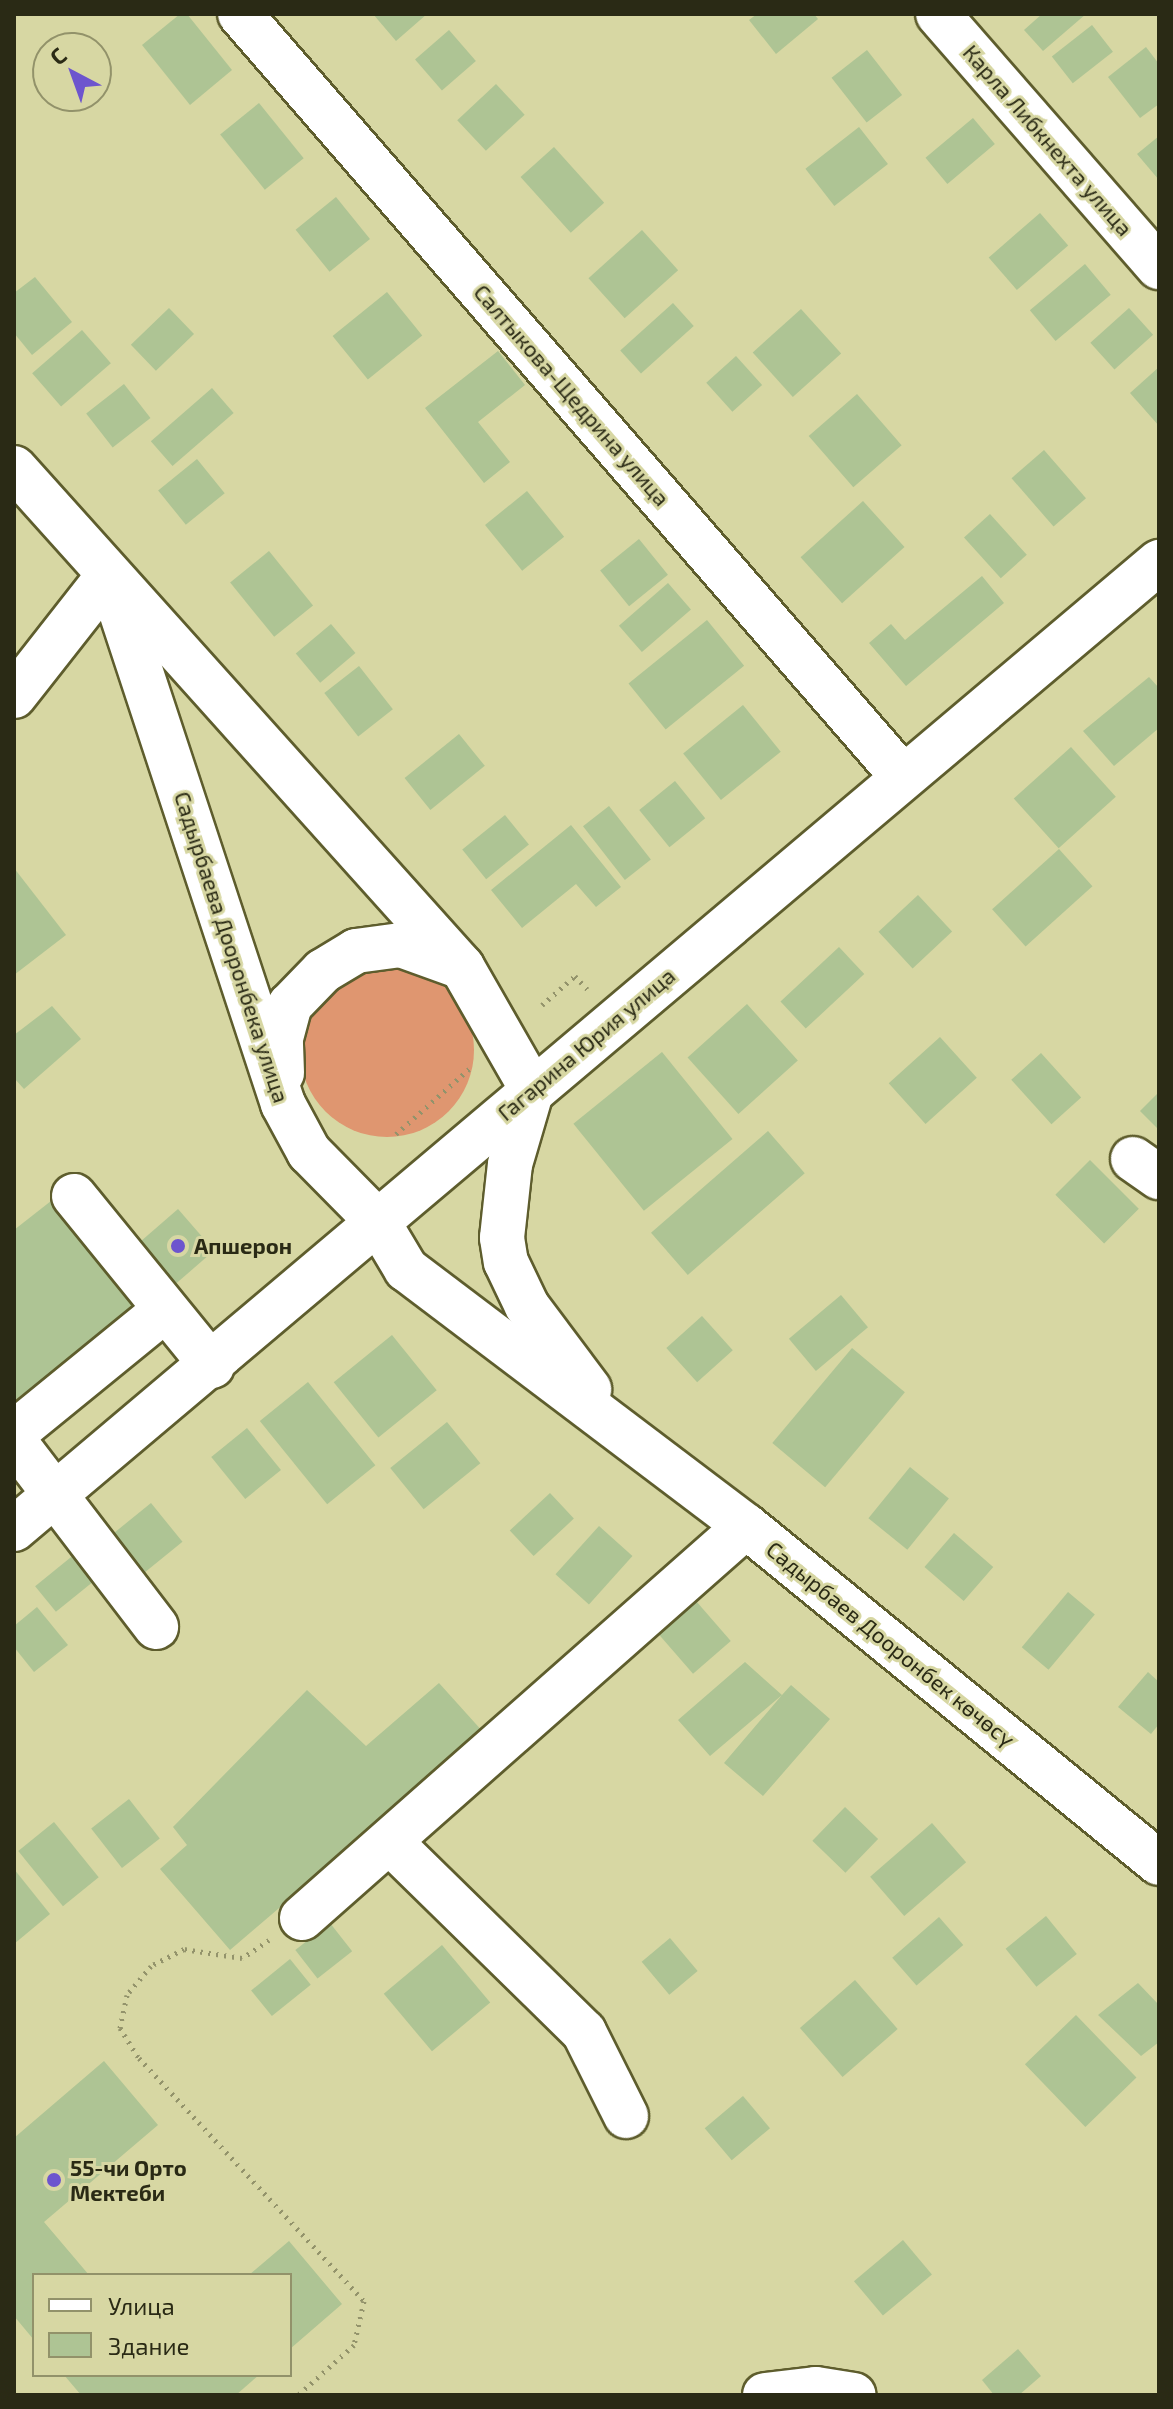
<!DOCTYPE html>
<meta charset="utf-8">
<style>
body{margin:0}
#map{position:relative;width:1173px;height:2409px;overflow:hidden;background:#d7d7a3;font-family:"Exo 2",sans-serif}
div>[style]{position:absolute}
.green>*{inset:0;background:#df9670}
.round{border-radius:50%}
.building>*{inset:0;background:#aec494;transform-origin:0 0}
.path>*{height:5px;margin-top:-2.5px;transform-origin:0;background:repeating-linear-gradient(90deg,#93936b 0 2px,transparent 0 8px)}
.roads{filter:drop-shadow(2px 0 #5e5d2d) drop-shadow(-2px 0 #5e5d2d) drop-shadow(0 2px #5e5d2d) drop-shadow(0 -2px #5e5d2d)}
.minor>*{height:44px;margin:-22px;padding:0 22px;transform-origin:22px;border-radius:22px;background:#fff}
.major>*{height:44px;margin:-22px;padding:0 22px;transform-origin:22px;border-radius:22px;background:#fff}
.dots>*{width:22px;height:22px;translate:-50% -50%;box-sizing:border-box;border:4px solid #d7d7a3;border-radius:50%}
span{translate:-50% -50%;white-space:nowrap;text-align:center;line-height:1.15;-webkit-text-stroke:6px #d7d7a3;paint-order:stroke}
.street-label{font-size:22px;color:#2a2a15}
.poi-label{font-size:22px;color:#2a2a15;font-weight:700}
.left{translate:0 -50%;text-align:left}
.frame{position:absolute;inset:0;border:16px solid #2a2a15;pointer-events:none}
.legend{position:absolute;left:32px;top:2273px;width:260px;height:104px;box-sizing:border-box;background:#d7d7a3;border:2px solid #92926a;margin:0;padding:10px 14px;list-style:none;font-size:24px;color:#2a2a15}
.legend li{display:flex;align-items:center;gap:16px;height:40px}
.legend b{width:40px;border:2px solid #92926a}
.north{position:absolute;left:32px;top:32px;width:80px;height:80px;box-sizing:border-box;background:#d7d7a3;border:2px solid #92926a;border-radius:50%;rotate:319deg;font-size:22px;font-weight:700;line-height:32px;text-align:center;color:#2a2a15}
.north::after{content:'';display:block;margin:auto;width:28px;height:36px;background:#6d55ce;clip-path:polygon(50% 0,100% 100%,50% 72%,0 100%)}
</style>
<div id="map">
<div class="green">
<div class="round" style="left:300px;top:963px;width:174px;height:174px"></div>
</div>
<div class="building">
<div style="clip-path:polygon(180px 14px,187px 14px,232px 70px,190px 105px,142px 45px)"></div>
<div style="clip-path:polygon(373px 14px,427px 14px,396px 41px)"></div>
<div style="clip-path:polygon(757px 14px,814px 14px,818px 19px,776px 54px,749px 20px)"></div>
<div style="clip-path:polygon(1042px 14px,1086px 14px,1043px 51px,1024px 30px)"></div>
<div style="left:1092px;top:25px;width:34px;height:51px;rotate:52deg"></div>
<div style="left:449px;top:30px;width:41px;height:45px;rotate:49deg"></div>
<div style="clip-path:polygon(1146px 47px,1159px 64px,1159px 104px,1140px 118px,1108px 77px)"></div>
<div style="left:867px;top:50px;width:57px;height:45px;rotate:52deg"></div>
<div style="left:496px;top:84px;width:42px;height:53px;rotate:47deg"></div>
<div style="left:259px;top:103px;width:71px;height:50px;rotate:51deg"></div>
<div style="left:973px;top:118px;width:34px;height:62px;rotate:50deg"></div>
<div style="left:859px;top:127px;width:47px;height:68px;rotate:52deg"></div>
<div style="clip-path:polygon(1159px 136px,1159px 180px,1137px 154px)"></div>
<div style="left:554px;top:147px;width:75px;height:45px;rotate:48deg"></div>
<div style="left:336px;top:197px;width:54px;height:52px;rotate:51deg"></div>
<div style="left:1040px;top:213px;width:43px;height:68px;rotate:49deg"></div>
<div style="left:642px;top:230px;width:54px;height:72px;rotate:48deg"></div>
<div style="left:1085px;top:264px;width:40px;height:72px;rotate:50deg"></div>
<div style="clip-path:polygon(35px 277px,72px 322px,32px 355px,14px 333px,14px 293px)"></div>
<div style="left:387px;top:292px;width:56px;height:70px;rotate:51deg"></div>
<div style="left:673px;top:303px;width:31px;height:71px;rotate:48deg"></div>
<div style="left:169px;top:308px;width:36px;height:53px;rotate:46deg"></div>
<div style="left:1129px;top:308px;width:36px;height:52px;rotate:48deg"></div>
<div style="left:801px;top:309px;width:60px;height:65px;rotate:48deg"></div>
<div style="left:82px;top:330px;width:44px;height:66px;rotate:49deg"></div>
<div style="clip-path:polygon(498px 351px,525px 385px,478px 422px,510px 462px,484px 483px,425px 408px)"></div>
<div style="left:736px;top:356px;width:39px;height:40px;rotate:48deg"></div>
<div style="clip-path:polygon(1159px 367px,1159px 426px,1130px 393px)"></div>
<div style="left:124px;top:384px;width:43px;height:48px;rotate:52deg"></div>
<div style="left:212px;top:388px;width:33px;height:81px;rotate:49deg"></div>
<div style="left:857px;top:394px;width:68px;height:64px;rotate:49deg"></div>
<div style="left:1044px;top:450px;width:64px;height:43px;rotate:49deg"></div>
<div style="left:197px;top:459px;width:44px;height:50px;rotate:51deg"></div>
<div style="left:527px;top:491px;width:59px;height:54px;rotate:51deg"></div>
<div style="left:863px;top:501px;width:62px;height:84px;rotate:48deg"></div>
<div style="left:990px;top:514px;width:55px;height:35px;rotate:48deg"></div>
<div style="left:639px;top:539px;width:46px;height:50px;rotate:51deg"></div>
<div style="left:269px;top:551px;width:70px;height:50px;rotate:51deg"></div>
<div style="clip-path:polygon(982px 576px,1004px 603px,906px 686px,869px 643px,891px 624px,905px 640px)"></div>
<div style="left:668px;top:583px;width:35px;height:65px;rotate:49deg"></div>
<div style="left:707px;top:620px;width:59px;height:101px;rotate:51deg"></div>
<div style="left:331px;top:624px;width:38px;height:46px;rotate:50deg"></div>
<div style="left:359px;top:666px;width:55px;height:44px;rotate:52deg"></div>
<div style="clip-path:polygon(1149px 677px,1159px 688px,1159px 728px,1114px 766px,1083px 731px)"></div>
<div style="left:743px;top:705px;width:60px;height:77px;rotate:51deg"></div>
<div style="left:459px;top:734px;width:41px;height:70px;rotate:51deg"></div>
<div style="left:1071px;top:747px;width:67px;height:77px;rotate:48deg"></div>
<div style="left:675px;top:781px;width:48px;height:46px;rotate:51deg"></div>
<div style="left:609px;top:806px;width:68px;height:33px;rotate:52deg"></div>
<div style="left:505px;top:815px;width:38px;height:55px;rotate:51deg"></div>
<div style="clip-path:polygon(571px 825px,621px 887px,596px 907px,576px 884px,522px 928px,491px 890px)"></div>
<div style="left:1059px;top:849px;width:50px;height:90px;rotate:48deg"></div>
<div style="clip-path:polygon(14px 868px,66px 935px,14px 975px)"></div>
<div style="left:918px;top:895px;width:50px;height:54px;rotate:47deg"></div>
<div style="left:839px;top:947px;width:37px;height:80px;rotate:47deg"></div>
<div style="left:747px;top:1004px;width:76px;height:80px;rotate:48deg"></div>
<div style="clip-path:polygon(52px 1006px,81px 1039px,24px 1089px,14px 1078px,14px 1035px)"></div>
<div style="left:940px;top:1037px;width:55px;height:69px;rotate:48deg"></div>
<div style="left:662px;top:1052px;width:112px;height:114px;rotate:51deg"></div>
<div style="left:1041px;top:1053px;width:60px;height:40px;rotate:48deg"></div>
<div style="clip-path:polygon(1159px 1092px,1159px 1130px,1140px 1111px)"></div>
<div style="left:768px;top:1131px;width:56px;height:155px;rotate:49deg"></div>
<div style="left:1090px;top:1160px;width:69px;height:49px;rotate:45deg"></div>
<div style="clip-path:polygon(51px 1201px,135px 1307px,14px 1401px,14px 1230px)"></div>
<div style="left:178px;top:1209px;width:55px;height:50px;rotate:49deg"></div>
<div style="left:841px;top:1295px;width:42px;height:68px;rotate:50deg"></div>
<div style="left:702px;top:1316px;width:46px;height:48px;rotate:48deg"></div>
<div style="left:392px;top:1335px;width:71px;height:75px;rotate:51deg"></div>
<div style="left:852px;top:1348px;width:69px;height:124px;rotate:40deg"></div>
<div style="left:308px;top:1382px;width:107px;height:62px;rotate:51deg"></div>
<div style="left:447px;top:1422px;width:53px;height:73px;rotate:51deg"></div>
<div style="left:247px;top:1428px;width:54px;height:46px;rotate:51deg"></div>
<div style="left:910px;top:1467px;width:50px;height:66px;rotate:39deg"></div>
<div style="left:550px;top:1493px;width:35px;height:55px;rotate:47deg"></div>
<div style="left:151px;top:1503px;width:50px;height:59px;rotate:51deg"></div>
<div style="left:599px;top:1526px;width:45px;height:65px;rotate:42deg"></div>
<div style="left:954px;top:1533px;width:52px;height:45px;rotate:41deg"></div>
<div style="left:81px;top:1549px;width:33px;height:59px;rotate:51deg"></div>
<div style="left:1068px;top:1592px;width:35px;height:72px;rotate:40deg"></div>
<div style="left:696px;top:1601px;width:53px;height:50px;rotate:49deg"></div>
<div style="clip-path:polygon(37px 1607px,68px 1645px,34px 1672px,14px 1647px,14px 1626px)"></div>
<div style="clip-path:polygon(745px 1662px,782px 1695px,791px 1685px,830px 1719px,763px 1796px,724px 1763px,782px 1695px,710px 1756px,678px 1720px)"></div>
<div style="clip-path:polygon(1148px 1672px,1159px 1682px,1159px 1724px,1151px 1734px,1118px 1707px)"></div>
<div style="clip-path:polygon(439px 1683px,484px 1733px,230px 1950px,160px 1869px,187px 1845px,173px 1827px,307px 1690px,366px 1746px)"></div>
<div style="left:129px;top:1799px;width:50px;height:48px;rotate:52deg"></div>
<div style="left:845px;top:1807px;width:46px;height:47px;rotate:44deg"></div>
<div style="left:54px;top:1822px;width:71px;height:46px;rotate:51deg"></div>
<div style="left:932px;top:1823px;width:52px;height:82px;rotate:49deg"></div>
<div style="clip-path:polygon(14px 1869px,50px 1914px,14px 1944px)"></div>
<div style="left:1046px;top:1916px;width:49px;height:52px;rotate:51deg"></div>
<div style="left:939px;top:1917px;width:37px;height:62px;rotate:49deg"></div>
<div style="left:330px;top:1923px;width:36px;height:44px;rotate:52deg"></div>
<div style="left:670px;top:1938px;width:43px;height:37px;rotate:50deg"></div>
<div style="left:442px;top:1945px;width:75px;height:76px;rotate:50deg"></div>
<div style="left:290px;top:1959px;width:33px;height:50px;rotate:51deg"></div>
<div style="left:855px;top:1980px;width:65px;height:73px;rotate:49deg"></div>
<div style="clip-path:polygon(1138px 1983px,1159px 2005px,1159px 2042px,1141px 2056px,1098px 2015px)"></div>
<div style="left:1076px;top:2015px;width:87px;height:71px;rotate:46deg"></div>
<div style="clip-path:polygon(104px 2061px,158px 2125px,44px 2222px,89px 2275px,34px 2275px,34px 2340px,14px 2316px,14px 2138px)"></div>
<div style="left:743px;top:2096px;width:42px;height:50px;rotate:50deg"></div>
<div style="left:903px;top:2240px;width:45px;height:64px;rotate:50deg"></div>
<div style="clip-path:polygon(289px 2241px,342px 2304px,290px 2349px,290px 2275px,249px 2275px)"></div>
<div style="clip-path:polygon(1018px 2349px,1041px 2376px,1019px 2395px,994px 2395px,982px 2380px)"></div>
<div style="clip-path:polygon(64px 2375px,259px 2375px,236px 2395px,81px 2395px)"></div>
</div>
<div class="path">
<div style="left:542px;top:1005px;width:44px;rotate:-41.3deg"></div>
<div style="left:575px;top:976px;width:18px;rotate:47deg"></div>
<div style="left:396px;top:1134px;width:98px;rotate:-41.7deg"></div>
<div style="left:269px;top:1940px;width:32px;rotate:146deg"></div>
<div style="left:242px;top:1958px;width:59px;rotate:-171.2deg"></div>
<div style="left:184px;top:1949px;width:37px;rotate:153deg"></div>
<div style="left:151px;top:1966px;width:38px;rotate:130deg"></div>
<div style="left:127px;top:1995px;width:34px;rotate:102deg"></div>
<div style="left:120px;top:2028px;width:36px;rotate:58deg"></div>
<div style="left:139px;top:2058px;width:331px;rotate:47.2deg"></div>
<div style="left:364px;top:2301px;width:45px;rotate:102.8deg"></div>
<div style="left:354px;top:2345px;width:75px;rotate:138.2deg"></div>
</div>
<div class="roads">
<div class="minor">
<div style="left:240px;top:14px;width:1011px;rotate:49.01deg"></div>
<div style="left:938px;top:14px;width:336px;rotate:48.9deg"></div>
<div style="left:14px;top:696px;width:154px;rotate:-51.9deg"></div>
<div style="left:1133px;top:1159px;width:32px;rotate:35deg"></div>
<div style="left:74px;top:1196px;width:219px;rotate:50.9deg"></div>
<div style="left:14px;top:1433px;width:195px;rotate:-39.2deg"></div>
<div style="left:14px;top:1441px;width:234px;rotate:52.6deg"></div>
<div style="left:391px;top:1843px;width:270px;rotate:44.4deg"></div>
<div style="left:584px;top:2032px;width:94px;rotate:63.4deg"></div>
<div style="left:302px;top:1918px;width:592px;rotate:-41.44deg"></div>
<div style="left:765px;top:2395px;width:51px;rotate:-6.7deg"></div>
<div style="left:816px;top:2389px;width:38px;rotate:9deg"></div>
</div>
<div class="major">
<div style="left:14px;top:468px;width:671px;rotate:48.08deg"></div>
<div style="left:462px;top:967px;width:141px;rotate:60.2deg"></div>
<div style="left:532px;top:1089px;width:78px;rotate:106.3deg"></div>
<div style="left:510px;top:1164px;width:74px;rotate:96.2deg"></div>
<div style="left:502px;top:1238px;width:24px;rotate:81deg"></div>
<div style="left:506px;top:1262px;width:49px;rotate:64.5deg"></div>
<div style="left:527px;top:1306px;width:104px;rotate:53.2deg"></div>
<div style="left:109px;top:575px;width:557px;rotate:71.79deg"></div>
<div style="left:283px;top:1104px;width:55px;rotate:61.6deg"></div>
<div style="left:309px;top:1152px;width:98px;rotate:45.4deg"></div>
<div style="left:378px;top:1222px;width:55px;rotate:59.2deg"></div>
<div style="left:406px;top:1269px;width:426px;rotate:37.1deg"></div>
<div style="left:746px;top:1526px;width:533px;rotate:39.21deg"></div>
<div style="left:282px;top:1073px;width:35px;rotate:-92deg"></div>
<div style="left:281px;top:1038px;width:34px;rotate:-75deg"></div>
<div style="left:290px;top:1005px;width:47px;rotate:-45.9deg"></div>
<div style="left:323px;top:971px;width:39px;rotate:-31deg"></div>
<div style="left:356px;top:951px;width:45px;rotate:-7.6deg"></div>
<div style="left:401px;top:945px;width:59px;rotate:20deg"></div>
<div style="left:14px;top:1529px;width:1499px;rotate:-40.18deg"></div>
</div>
</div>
<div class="dots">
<div style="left:178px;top:1246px;background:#6d55ce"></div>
<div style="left:54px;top:2180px;background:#6d55ce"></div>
</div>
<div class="street-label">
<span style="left:1048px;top:140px;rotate:49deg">Карла Либкнехта улица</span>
<span style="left:572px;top:395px;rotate:49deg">Салтыкова-Щедрина улица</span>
<span style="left:232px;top:947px;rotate:72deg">Садырбаева Дооронбека улица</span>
<span style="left:586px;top:1044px;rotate:-40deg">Гагарина Юрия улица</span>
<span style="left:891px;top:1644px;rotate:39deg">Садырбаев Дооронбек көчөсү</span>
</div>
<div class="poi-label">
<span class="left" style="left:194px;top:1246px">Апшерон</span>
<span class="left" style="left:70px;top:2180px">55-чи Орто<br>Мектеби</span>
</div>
<div class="frame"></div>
<ul class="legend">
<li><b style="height:10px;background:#fff"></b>Улица</li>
<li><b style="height:22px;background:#aec494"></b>Здание</li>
</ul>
<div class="north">С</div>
</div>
